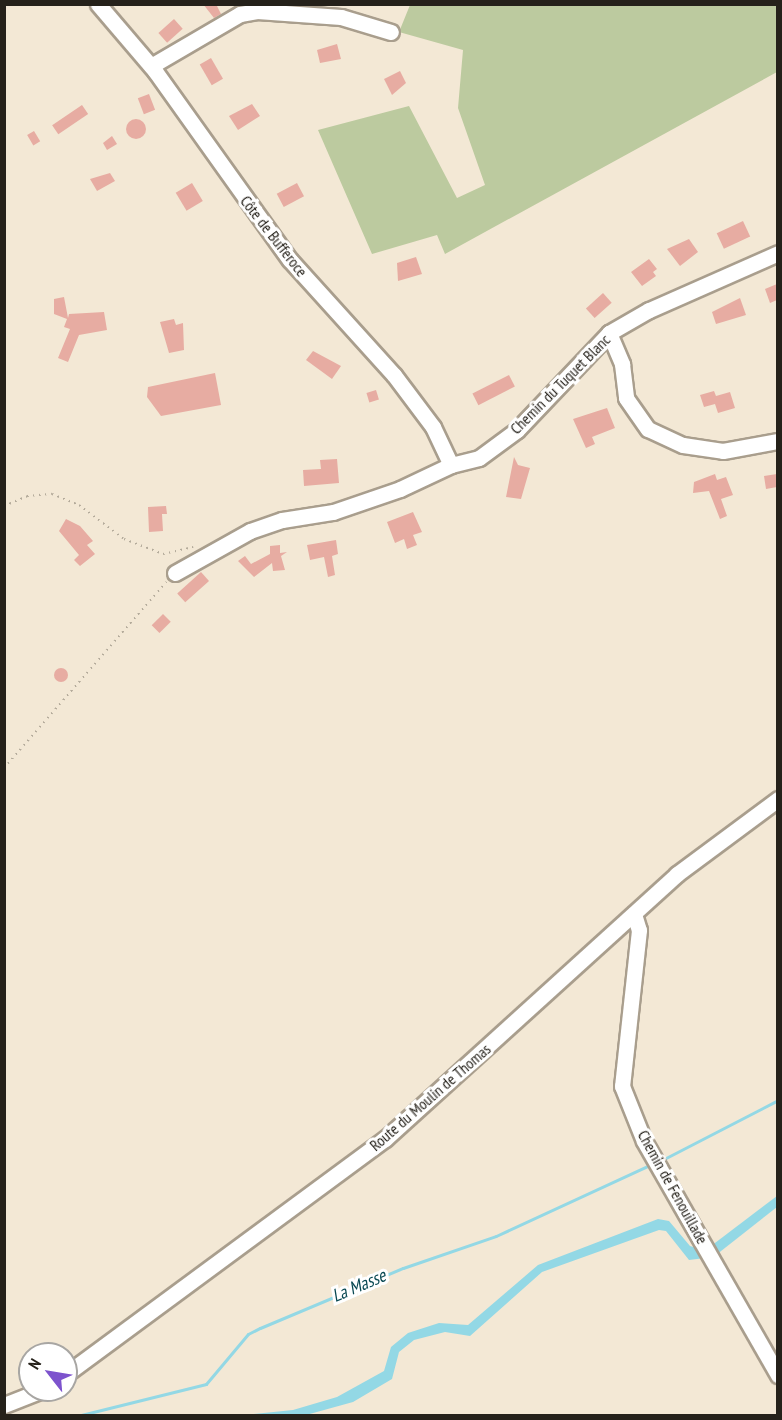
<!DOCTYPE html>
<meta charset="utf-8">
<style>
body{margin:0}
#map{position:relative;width:782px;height:1420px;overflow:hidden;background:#f3e8d5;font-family:"PT Sans Narrow",sans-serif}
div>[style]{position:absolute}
.green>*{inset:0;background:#bcca9f}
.water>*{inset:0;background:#93d8e5}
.stream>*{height:3px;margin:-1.5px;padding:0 1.5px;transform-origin:1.5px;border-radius:1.5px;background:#93d8e5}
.building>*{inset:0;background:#e7aca2;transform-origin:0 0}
.round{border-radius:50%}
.path>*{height:2px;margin-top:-1px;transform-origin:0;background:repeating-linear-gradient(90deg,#b4ab9b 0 1.5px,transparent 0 6px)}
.roads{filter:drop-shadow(2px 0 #a99e8d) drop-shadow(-2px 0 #a99e8d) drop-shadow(0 2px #a99e8d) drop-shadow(0 -2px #a99e8d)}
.minor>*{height:15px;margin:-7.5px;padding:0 7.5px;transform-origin:7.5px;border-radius:7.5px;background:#fff}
span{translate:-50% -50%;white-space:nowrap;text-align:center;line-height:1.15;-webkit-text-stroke:6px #fff;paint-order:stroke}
.street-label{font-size:16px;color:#25211a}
.water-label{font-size:18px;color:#084852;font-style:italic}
.frame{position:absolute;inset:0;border:6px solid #25211a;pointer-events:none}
.north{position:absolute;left:18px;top:1342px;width:60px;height:60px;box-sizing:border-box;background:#fff;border:2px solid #a8a6a3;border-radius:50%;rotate:301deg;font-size:16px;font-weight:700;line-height:24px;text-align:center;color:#25211a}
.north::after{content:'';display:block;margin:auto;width:21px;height:27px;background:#7d53cd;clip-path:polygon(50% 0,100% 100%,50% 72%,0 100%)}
</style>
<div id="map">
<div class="green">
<div style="clip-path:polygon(410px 5px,777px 5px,777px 72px,445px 254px,437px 235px,372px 254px,318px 130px,409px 106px,457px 198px,485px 185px,458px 108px,463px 50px,399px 32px)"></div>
</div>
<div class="water">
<div style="clip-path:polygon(777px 1196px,777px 1207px,716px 1255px,711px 1246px)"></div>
<div style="clip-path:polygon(658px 1219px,669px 1221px,690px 1246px,700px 1249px,705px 1258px,689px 1260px,666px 1231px,659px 1230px,542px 1272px,470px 1336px,445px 1332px,414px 1340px,399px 1352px,392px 1379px,353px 1402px,306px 1415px,235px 1416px,293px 1410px,337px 1397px,384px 1371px,391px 1347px,408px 1333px,439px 1323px,468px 1325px,538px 1265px)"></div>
</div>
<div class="stream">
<div style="left:662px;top:1160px;width:131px;rotate:-27.3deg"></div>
<div style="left:77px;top:1416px;width:133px;rotate:-13.9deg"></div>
<div style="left:206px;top:1384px;width:65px;rotate:-50deg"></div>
<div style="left:248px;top:1334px;width:13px;rotate:-27deg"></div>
<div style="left:260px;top:1328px;width:155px;rotate:-22.8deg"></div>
<div style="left:403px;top:1268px;width:98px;rotate:-19deg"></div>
<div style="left:496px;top:1236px;width:172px;rotate:-24.8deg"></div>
</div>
<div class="building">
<div style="clip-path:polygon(203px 4px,216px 4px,221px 14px,214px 18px)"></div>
<div style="left:174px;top:19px;width:13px;height:21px;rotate:48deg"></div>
<div style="clip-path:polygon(337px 44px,341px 59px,320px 63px,317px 50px)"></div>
<div style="left:211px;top:58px;width:24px;height:13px;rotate:60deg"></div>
<div style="clip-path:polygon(400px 71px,406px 83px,392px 95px,384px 79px)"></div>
<div style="left:149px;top:94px;width:17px;height:12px;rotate:69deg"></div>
<div style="clip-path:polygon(252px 104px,260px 116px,238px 130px,229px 116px)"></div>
<div style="left:82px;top:105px;width:11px;height:36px;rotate:56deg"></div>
<div class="round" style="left:126px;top:119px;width:20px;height:20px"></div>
<div style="left:34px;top:131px;width:12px;height:8px;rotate:59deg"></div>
<div style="clip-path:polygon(112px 136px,117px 144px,107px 150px,103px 143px)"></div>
<div style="clip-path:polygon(110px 173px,115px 181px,97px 191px,90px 179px)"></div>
<div style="left:192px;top:183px;width:21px;height:19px;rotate:59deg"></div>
<div style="left:297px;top:183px;width:15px;height:23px;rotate:62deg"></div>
<div style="left:743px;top:221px;width:17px;height:29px;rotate:65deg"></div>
<div style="clip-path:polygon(689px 239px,698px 252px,680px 266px,667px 249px)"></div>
<div style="clip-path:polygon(416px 257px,422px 274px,398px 281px,397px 263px)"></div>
<div style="clip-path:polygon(649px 259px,657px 269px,653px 272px,656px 276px,642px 286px,631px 272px)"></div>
<div style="clip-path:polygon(777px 284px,777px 300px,770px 303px,765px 289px)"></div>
<div style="left:603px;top:293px;width:13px;height:23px;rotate:48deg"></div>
<div style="clip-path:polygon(64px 297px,68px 318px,69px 314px,104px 312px,107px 330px,79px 335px,68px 362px,58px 358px,70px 329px,64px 327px,67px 319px,54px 314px,54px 299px)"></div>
<div style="clip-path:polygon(740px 298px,746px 315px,716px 324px,712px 312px)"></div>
<div style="clip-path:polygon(174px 319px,176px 325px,183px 323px,184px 350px,169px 353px,160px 322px)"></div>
<div style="clip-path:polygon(313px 351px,341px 366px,332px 379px,306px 360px)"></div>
<div style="clip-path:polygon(215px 373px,221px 405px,161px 416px,147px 397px,148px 387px)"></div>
<div style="left:509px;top:375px;width:13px;height:41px;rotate:63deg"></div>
<div style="left:376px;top:390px;width:10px;height:10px;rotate:73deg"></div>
<div style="clip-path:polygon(714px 391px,716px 396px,730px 392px,735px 408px,718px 413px,715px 404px,704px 407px,700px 395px)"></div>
<div style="clip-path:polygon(607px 408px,615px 428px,592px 437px,595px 444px,586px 448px,573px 419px)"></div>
<div style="clip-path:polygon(514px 457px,518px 465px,530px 468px,521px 499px,506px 497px)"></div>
<div style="clip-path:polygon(337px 459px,339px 483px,304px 486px,303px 470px,321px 469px,320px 460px)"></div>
<div style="clip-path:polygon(715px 474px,717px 480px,726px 477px,733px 495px,721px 499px,727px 516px,720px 519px,709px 491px,693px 493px,694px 482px)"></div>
<div style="clip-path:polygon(777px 474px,777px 487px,766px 489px,764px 476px)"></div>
<div style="clip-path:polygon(166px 506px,167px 514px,162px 514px,163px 531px,149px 532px,148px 507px)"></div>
<div style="clip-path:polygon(413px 512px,422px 532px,413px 535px,417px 545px,407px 549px,404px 539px,395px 543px,387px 522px)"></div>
<div style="clip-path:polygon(66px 519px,80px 526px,93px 541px,87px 545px,95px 554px,80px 566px,74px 560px,79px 555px,59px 531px)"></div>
<div style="clip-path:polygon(336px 540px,338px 554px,332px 556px,335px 575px,328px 577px,324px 557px,310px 560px,307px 545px)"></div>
<div style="clip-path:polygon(280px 545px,280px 553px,287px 552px,281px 556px,285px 570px,273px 571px,272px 563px,254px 577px,238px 561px,245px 556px,251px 564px,270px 554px,270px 546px)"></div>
<div style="left:201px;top:572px;width:12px;height:32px;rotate:48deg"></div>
<div style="left:163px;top:614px;width:11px;height:16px;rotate:45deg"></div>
<div class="round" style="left:54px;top:668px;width:14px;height:14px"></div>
</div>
<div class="path">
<div style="left:4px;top:506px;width:25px;rotate:-23deg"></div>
<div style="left:27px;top:496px;width:25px;rotate:-5deg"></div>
<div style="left:52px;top:494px;width:29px;rotate:22deg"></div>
<div style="left:79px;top:505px;width:56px;rotate:37.1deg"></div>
<div style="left:124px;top:539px;width:42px;rotate:21deg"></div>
<div style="left:163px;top:554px;width:31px;rotate:-13deg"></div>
<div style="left:4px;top:768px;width:247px;rotate:-48.9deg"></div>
</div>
<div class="roads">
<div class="minor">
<div style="left:98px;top:4px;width:88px;rotate:49.6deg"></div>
<div style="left:155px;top:71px;width:232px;rotate:54.5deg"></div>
<div style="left:290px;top:260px;width:155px;rotate:47.9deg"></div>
<div style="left:394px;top:375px;width:65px;rotate:53.1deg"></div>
<div style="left:433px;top:427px;width:42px;rotate:64.7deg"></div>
<div style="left:151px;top:66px;width:103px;rotate:-30.3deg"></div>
<div style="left:240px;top:14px;width:17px;rotate:-10deg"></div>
<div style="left:257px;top:11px;width:84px;rotate:4.1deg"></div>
<div style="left:341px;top:17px;width:52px;rotate:16.7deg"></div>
<div style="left:609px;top:333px;width:34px;rotate:67deg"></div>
<div style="left:622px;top:364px;width:34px;rotate:83deg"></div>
<div style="left:626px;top:398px;width:38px;rotate:55deg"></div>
<div style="left:648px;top:429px;width:38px;rotate:25deg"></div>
<div style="left:683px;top:445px;width:40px;rotate:8.5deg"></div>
<div style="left:723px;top:451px;width:56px;rotate:-10.3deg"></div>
<div style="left:175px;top:573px;width:86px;rotate:-29.2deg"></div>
<div style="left:250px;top:531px;width:34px;rotate:-19deg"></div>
<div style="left:282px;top:520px;width:52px;rotate:-8.9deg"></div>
<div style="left:333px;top:512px;width:71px;rotate:-18.9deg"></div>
<div style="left:400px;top:489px;width:56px;rotate:-25.2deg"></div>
<div style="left:451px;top:465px;width:29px;rotate:-14deg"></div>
<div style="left:479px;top:458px;width:47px;rotate:-36.4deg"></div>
<div style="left:517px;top:430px;width:134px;rotate:-46.5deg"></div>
<div style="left:609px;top:333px;width:46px;rotate:-29.9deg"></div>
<div style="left:649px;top:310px;width:141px;rotate:-23.8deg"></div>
<div style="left:634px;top:914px;width:17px;rotate:73deg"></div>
<div style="left:639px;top:930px;width:157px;rotate:96.2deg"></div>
<div style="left:622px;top:1086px;width:59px;rotate:68.2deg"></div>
<div style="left:644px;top:1141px;width:270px;rotate:60.2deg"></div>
<div style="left:66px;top:1374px;width:396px;rotate:-36.4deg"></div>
<div style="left:385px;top:1139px;width:394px;rotate:-42.2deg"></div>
<div style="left:677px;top:874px;width:126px;rotate:-36.6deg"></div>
<div style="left:4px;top:1405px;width:41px;rotate:-21.5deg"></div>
</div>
</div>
<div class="street-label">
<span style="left:274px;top:236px;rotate:52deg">Côte de Bufferoce</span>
<span style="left:560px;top:384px;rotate:-45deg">Chemin du Tuquet Blanc</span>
<span style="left:430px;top:1097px;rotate:-41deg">Route du Moulin de Thomas</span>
<span style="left:673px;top:1187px;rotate:61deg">Chemin de Fenouillade</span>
</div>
<div class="water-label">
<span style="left:359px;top:1286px;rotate:-23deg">La Masse</span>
</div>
<div class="frame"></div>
<div class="north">N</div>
</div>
